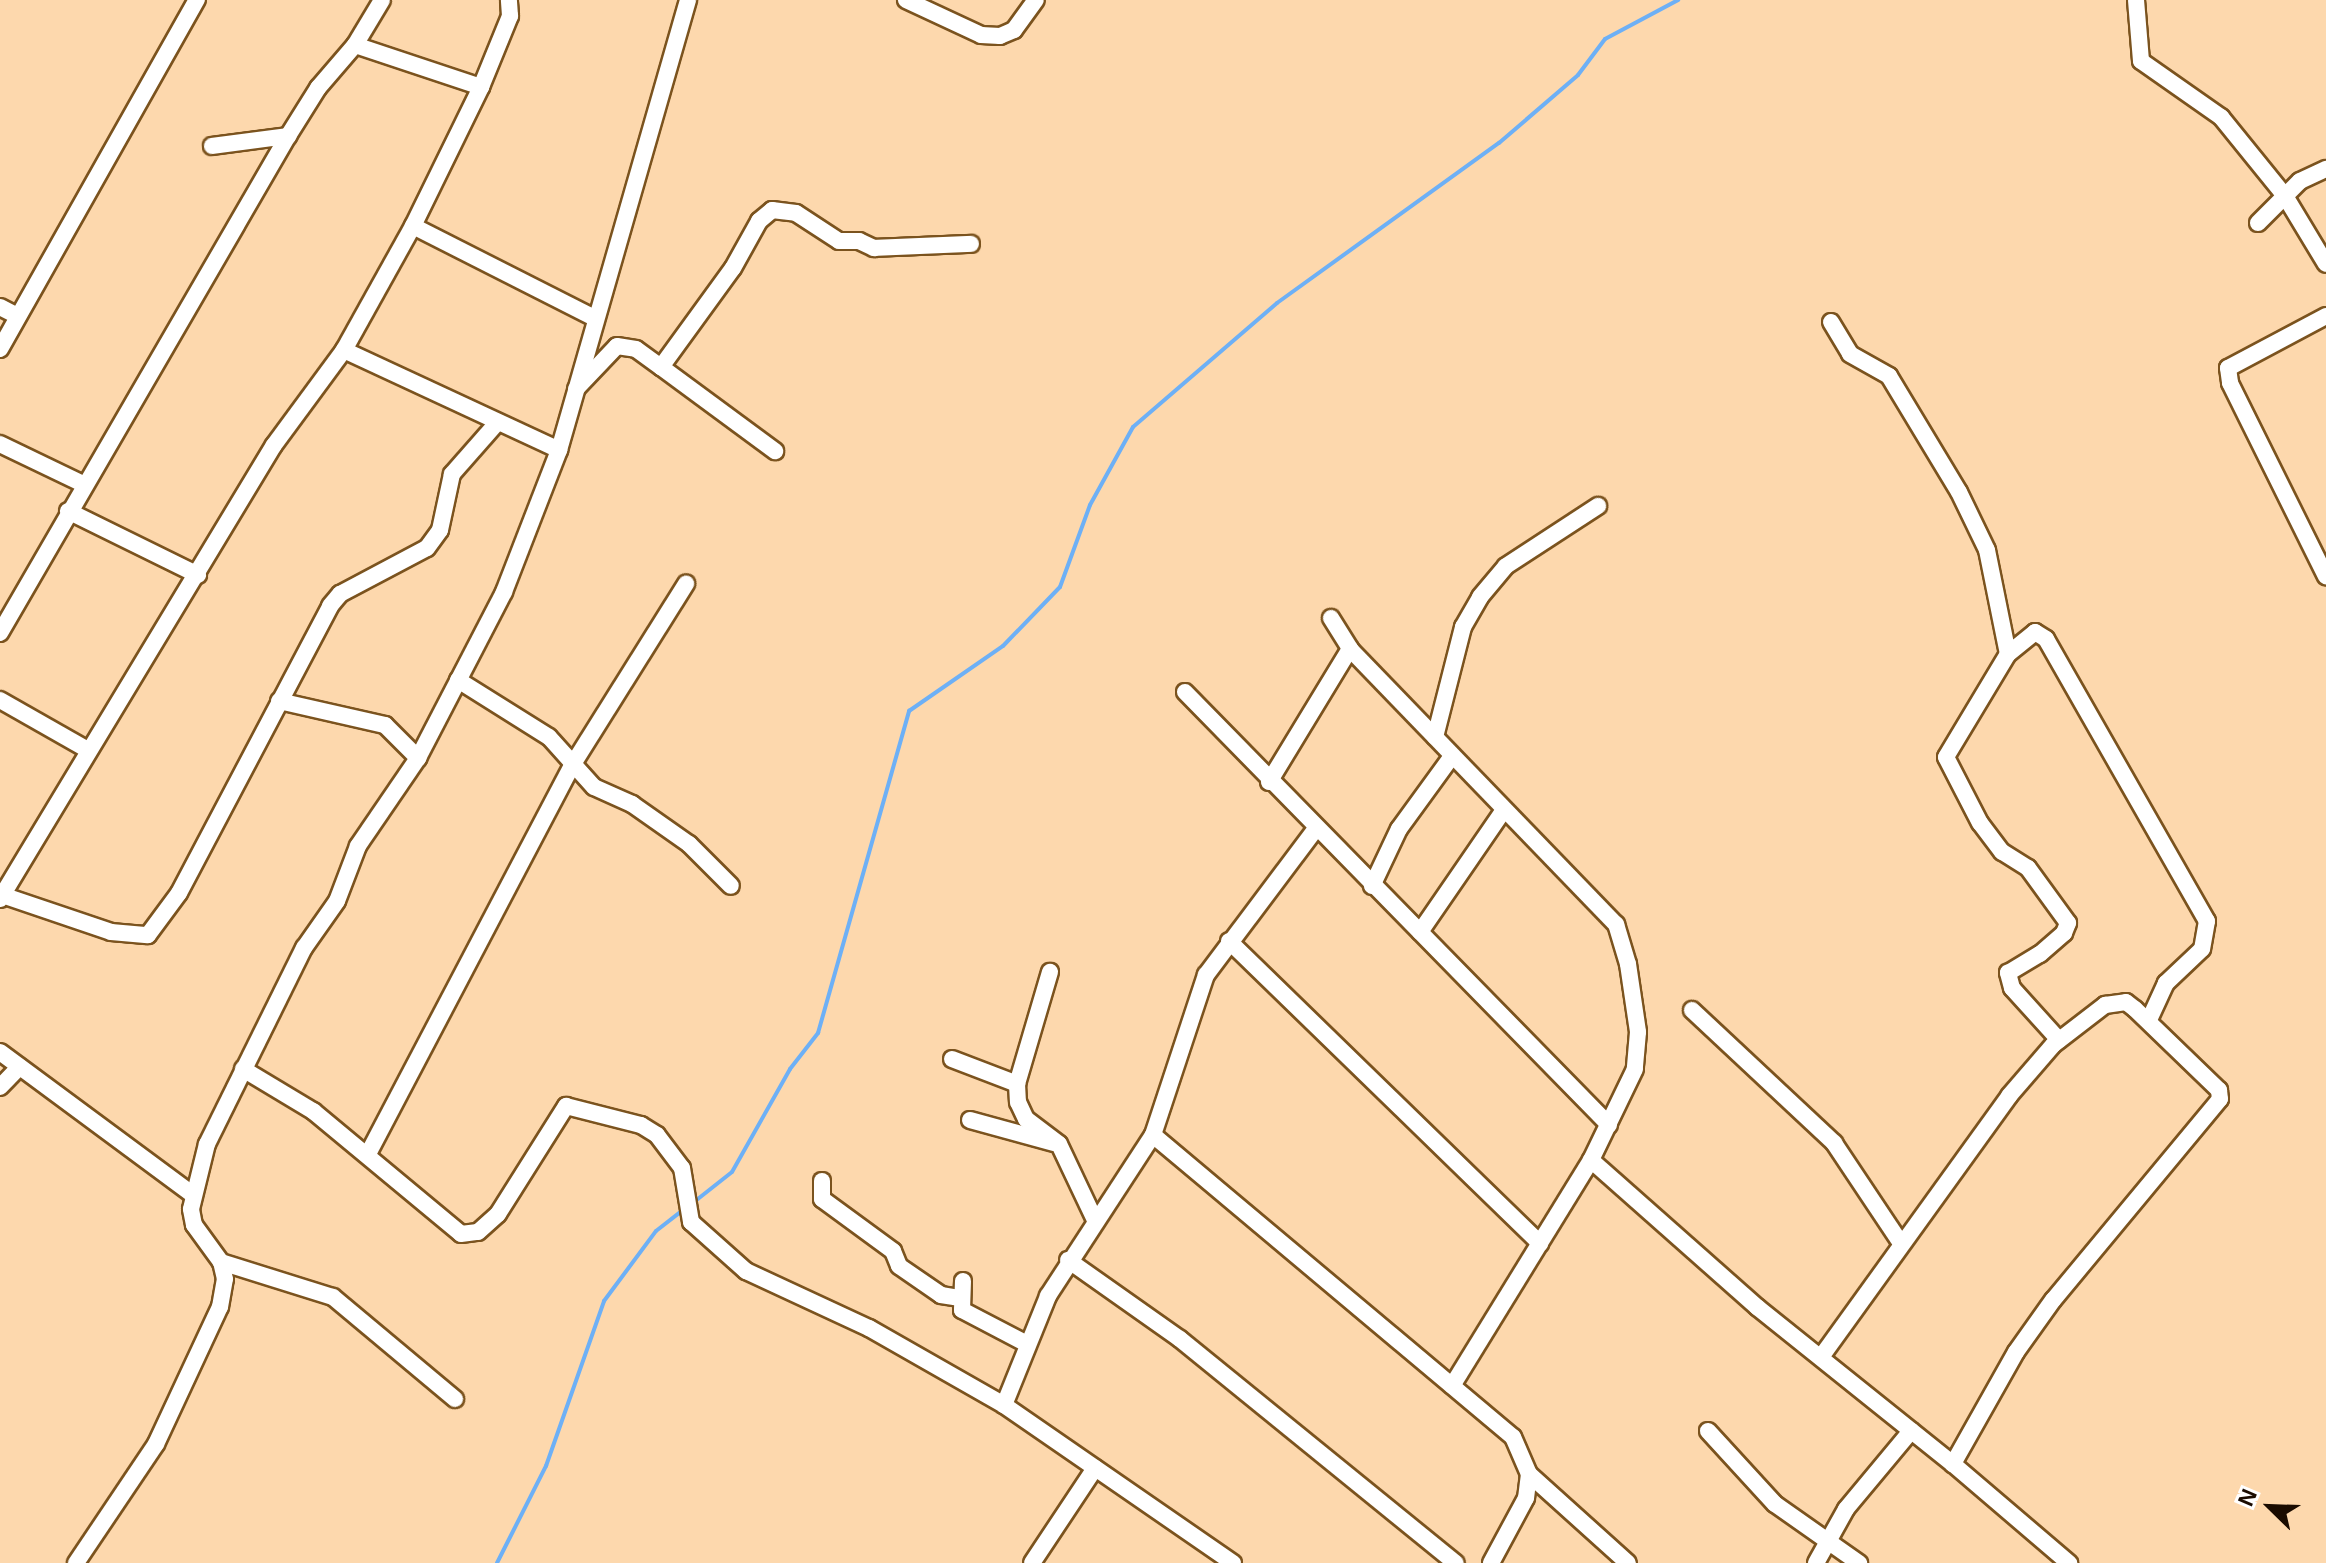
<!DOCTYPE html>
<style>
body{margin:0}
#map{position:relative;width:2326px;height:1563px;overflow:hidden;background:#fdd8ad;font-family:Helvetica,sans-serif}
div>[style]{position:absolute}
.stream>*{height:4px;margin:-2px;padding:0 2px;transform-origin:2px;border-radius:2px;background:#6db0f6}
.roads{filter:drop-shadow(2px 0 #7b531e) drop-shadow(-2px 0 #7b531e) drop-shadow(0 2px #7b531e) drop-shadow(0 -2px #7b531e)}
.minor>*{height:16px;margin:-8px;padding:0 8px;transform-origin:8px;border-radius:8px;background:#fff}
span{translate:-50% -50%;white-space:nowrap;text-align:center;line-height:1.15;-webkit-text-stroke:6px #fff;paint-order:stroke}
.north{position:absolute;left:2230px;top:1467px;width:80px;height:80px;-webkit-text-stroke:6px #fff;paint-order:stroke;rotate:293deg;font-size:22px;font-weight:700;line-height:32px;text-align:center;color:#1a0b00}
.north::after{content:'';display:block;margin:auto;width:28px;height:36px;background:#1a0b00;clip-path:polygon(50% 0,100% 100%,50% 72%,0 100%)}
</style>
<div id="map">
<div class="stream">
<div style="left:694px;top:1202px;width:48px;rotate:-38.3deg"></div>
<div style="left:732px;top:1172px;width:118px;rotate:-60.6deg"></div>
<div style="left:790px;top:1069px;width:46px;rotate:-52.1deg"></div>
<div style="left:818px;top:1033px;width:335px;rotate:-74.2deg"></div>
<div style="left:909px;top:711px;width:114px;rotate:-34.7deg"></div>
<div style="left:1003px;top:646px;width:82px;rotate:-46deg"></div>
<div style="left:1060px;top:587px;width:87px;rotate:-69.9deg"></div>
<div style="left:1090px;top:505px;width:89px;rotate:-61.1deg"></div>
<div style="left:1133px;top:427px;width:190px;rotate:-40.7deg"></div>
<div style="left:1277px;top:303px;width:274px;rotate:-35.8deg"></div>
<div style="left:1499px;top:143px;width:104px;rotate:-40.7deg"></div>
<div style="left:1578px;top:75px;width:45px;rotate:-53.1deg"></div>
<div style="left:1605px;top:39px;width:83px;rotate:-28.1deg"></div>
<div style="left:497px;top:1563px;width:109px;rotate:-63.2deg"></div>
<div style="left:546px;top:1466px;width:175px;rotate:-70.6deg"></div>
<div style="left:604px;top:1301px;width:87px;rotate:-53.4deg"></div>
<div style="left:656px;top:1231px;width:34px;rotate:-38deg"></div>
</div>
<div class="roads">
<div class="minor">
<div style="left:906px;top:0;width:83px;rotate:25deg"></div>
<div style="left:981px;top:35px;width:19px;rotate:3deg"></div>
<div style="left:1000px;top:36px;width:15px;rotate:-23deg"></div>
<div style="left:1014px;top:30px;width:37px;rotate:-54deg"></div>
<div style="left:2136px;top:0;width:61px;rotate:85.3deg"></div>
<div style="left:2141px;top:61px;width:98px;rotate:35deg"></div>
<div style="left:2221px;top:117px;width:102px;rotate:51deg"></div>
<div style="left:2285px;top:196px;width:79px;rotate:58.9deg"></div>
<div style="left:355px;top:45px;width:52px;rotate:-59deg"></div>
<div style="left:212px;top:146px;width:77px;rotate:-7.5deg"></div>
<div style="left:2258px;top:223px;width:59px;rotate:-45deg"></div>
<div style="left:2300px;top:181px;width:29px;rotate:-25deg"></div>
<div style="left:413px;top:226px;width:203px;rotate:26.9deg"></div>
<div style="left:0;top:307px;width:20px;rotate:27deg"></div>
<div style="left:2326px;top:316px;width:111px;rotate:152deg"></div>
<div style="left:2228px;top:368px;width:15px;rotate:82deg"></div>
<div style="left:2230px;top:383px;width:216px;rotate:63.6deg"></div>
<div style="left:1831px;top:322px;width:37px;rotate:59deg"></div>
<div style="left:1850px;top:354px;width:45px;rotate:29.4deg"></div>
<div style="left:1889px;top:376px;width:135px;rotate:58.9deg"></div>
<div style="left:1959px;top:492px;width:64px;rotate:64.2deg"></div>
<div style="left:1987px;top:550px;width:106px;rotate:78.6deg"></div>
<div style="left:0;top:349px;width:401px;rotate:-60.6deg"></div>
<div style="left:344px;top:350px;width:237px;rotate:24.9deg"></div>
<div style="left:661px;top:367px;width:142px;rotate:36.4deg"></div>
<div style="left:576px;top:389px;width:59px;rotate:-46.4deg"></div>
<div style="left:617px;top:346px;width:19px;rotate:9deg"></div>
<div style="left:636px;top:349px;width:31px;rotate:36deg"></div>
<div style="left:661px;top:367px;width:122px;rotate:-54deg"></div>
<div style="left:733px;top:268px;width:54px;rotate:-61deg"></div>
<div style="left:759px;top:221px;width:17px;rotate:-40deg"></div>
<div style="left:772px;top:210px;width:24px;rotate:7deg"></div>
<div style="left:796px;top:213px;width:51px;rotate:33.1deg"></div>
<div style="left:839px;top:241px;width:20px"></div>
<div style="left:859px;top:241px;width:17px;rotate:25deg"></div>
<div style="left:874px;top:248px;width:97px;rotate:-2.4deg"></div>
<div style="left:0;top:444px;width:92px;rotate:25.7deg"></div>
<div style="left:68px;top:511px;width:145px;rotate:26.2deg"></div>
<div style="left:1331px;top:618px;width:36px;rotate:58deg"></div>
<div style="left:1350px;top:649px;width:383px;rotate:46deg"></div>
<div style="left:1616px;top:924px;width:42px;rotate:73.3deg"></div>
<div style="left:1628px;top:964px;width:69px;rotate:81.6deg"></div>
<div style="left:1638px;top:1032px;width:37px;rotate:95deg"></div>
<div style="left:1635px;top:1069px;width:101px;rotate:115.8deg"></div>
<div style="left:1591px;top:1160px;width:265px;rotate:121.6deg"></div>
<div style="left:0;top:633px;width:574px;rotate:-59.91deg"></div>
<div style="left:288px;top:136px;width:57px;rotate:-58deg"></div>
<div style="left:318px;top:88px;width:57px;rotate:-49.3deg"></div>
<div style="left:355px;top:45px;width:133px;rotate:18.4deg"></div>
<div style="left:458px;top:680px;width:107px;rotate:32.1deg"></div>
<div style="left:549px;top:737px;width:67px;rotate:48deg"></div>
<div style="left:594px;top:787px;width:42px;rotate:24.1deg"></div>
<div style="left:632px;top:804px;width:70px;rotate:35.1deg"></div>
<div style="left:689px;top:844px;width:59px;rotate:45deg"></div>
<div style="left:1185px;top:692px;width:606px;rotate:45.6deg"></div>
<div style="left:0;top:700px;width:101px;rotate:29.6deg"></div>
<div style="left:279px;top:701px;width:109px;rotate:12.8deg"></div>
<div style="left:385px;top:725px;width:47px;rotate:45deg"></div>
<div style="left:1435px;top:737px;width:114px;rotate:-75.7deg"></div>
<div style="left:1463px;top:627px;width:34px;rotate:-60deg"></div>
<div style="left:1480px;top:597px;width:40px;rotate:-50deg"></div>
<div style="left:1506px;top:566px;width:110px;rotate:-33.1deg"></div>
<div style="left:1269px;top:782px;width:156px;rotate:-58.7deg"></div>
<div style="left:1372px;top:886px;width:63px;rotate:-64.7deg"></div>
<div style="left:1399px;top:829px;width:90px;rotate:-54deg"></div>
<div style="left:2px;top:895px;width:115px;rotate:18.7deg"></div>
<div style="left:111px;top:932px;width:37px;rotate:5deg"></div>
<div style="left:148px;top:935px;width:52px;rotate:-53.6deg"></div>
<div style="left:179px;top:893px;width:324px;rotate:-62.2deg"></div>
<div style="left:330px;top:606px;width:16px;rotate:-50deg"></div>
<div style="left:340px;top:594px;width:98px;rotate:-27.9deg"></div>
<div style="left:427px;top:548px;width:22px;rotate:-54deg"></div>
<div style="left:440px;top:530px;width:57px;rotate:-77.9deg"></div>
<div style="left:452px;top:474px;width:67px;rotate:-48.7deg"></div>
<div style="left:0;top:899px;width:530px;rotate:-58.89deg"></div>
<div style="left:274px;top:445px;width:118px;rotate:-53.6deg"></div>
<div style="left:344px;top:350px;width:142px;rotate:-60.9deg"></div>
<div style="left:413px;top:226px;width:155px;rotate:-63.9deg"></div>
<div style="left:481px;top:87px;width:77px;rotate:-67.8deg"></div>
<div style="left:510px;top:16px;width:16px;rotate:-94deg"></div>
<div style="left:1420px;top:932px;width:148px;rotate:-55.5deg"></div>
<div style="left:1229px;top:941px;width:434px;rotate:44.2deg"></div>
<div style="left:1692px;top:1010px;width:195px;rotate:43.1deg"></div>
<div style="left:1834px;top:1143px;width:119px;rotate:56.3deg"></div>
<div style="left:2059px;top:1040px;width:70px;rotate:-132.1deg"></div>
<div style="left:2012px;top:988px;width:16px;rotate:-105deg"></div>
<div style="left:2008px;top:973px;width:37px;rotate:-31deg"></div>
<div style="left:2040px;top:954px;width:32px;rotate:-41deg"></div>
<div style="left:2064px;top:933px;width:11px;rotate:-68deg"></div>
<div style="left:2068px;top:923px;width:68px;rotate:-126deg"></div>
<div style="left:2028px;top:868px;width:31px;rotate:-148deg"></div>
<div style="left:2002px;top:852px;width:36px;rotate:-127deg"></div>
<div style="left:1980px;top:823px;width:74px;rotate:-117.3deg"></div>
<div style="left:1946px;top:757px;width:120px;rotate:-59deg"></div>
<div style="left:2008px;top:654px;width:35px;rotate:-39deg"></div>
<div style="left:2035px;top:632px;width:13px;rotate:32deg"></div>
<div style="left:2046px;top:639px;width:325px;rotate:60.3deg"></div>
<div style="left:2207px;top:921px;width:28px;rotate:100deg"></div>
<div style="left:2202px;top:949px;width:50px;rotate:136.6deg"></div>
<div style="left:2166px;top:983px;width:41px;rotate:114.7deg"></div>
<div style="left:0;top:1052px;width:240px;rotate:36.5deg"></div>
<div style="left:952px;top:1059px;width:70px;rotate:21deg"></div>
<div style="left:1017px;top:1084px;width:18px;rotate:87deg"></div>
<div style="left:1018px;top:1102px;width:19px;rotate:65deg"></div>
<div style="left:1026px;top:1119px;width:41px;rotate:37.1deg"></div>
<div style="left:1059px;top:1144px;width:84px;rotate:64.7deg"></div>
<div style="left:243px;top:1069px;width:82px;rotate:31deg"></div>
<div style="left:313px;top:1111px;width:192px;rotate:39.7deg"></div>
<div style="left:461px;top:1234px;width:17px;rotate:-7deg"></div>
<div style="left:478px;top:1232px;width:27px;rotate:-42deg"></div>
<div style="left:498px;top:1214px;width:128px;rotate:-57.8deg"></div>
<div style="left:566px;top:1106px;width:77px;rotate:14.2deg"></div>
<div style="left:641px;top:1125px;width:19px;rotate:32deg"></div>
<div style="left:657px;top:1135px;width:41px;rotate:52.9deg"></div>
<div style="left:682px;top:1168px;width:55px;rotate:80.5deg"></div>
<div style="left:691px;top:1222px;width:74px;rotate:41.7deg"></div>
<div style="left:746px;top:1271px;width:136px;rotate:24.9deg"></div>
<div style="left:869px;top:1328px;width:155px;rotate:29.7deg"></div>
<div style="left:1017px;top:1084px;width:117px;rotate:-73.6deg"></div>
<div style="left:0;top:1087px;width:28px;rotate:-46deg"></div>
<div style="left:970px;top:1120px;width:87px;rotate:15.3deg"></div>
<div style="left:1153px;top:1135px;width:470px;rotate:40deg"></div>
<div style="left:1513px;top:1437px;width:40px;rotate:66.6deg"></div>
<div style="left:1529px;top:1474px;width:24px;rotate:97deg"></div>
<div style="left:1526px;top:1498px;width:74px;rotate:118.3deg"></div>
<div style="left:368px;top:1154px;width:441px;rotate:-62.3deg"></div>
<div style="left:573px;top:764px;width:213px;rotate:-57.9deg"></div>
<div style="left:1591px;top:1160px;width:222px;rotate:41.5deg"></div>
<div style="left:1757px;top:1307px;width:251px;rotate:38.7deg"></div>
<div style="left:822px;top:1181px;width:18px;rotate:90deg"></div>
<div style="left:822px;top:1199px;width:88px;rotate:36.2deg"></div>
<div style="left:893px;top:1251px;width:16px;rotate:68deg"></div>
<div style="left:899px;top:1266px;width:51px;rotate:34.6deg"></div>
<div style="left:941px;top:1295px;width:18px;rotate:9deg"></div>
<div style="left:1068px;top:1260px;width:137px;rotate:35.2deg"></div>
<div style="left:1180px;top:1339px;width:355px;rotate:39.1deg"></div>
<div style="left:221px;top:1262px;width:117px;rotate:17.4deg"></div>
<div style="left:333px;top:1297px;width:159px;rotate:39.9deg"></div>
<div style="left:963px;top:1281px;width:29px;rotate:92deg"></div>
<div style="left:962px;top:1310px;width:71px;rotate:27.6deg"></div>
<div style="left:1821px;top:1357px;width:322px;rotate:-54.2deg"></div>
<div style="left:2009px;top:1096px;width:67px;rotate:-49.2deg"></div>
<div style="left:2053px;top:1045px;width:66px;rotate:-37.6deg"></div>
<div style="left:2105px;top:1005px;width:21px;rotate:-8deg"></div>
<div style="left:2126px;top:1002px;width:11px;rotate:38deg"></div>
<div style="left:2135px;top:1009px;width:117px;rotate:44deg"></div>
<div style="left:2219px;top:1090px;width:9px;rotate:84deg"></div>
<div style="left:2220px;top:1099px;width:261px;rotate:129.7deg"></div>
<div style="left:2053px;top:1300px;width:64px;rotate:125.4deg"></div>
<div style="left:2016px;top:1352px;width:129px;rotate:119.4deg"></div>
<div style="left:1953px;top:1464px;width:153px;rotate:40.5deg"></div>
<div style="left:1708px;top:1431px;width:99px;rotate:47.5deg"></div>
<div style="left:1775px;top:1504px;width:103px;rotate:35.1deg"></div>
<div style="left:1529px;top:1474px;width:133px;rotate:42deg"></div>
<div style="left:76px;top:1563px;width:143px;rotate:-56.1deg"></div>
<div style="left:156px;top:1444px;width:151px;rotate:-65deg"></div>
<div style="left:220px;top:1307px;width:28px;rotate:-80deg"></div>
<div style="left:225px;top:1279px;width:17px;rotate:-103deg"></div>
<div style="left:221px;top:1262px;width:46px;rotate:-126.1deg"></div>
<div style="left:194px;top:1225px;width:16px;rotate:-101deg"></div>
<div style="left:191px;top:1209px;width:67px;rotate:-76.2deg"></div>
<div style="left:207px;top:1144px;width:219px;rotate:-63.7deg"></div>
<div style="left:304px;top:948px;width:57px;rotate:-54.9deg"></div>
<div style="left:337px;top:901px;width:59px;rotate:-69.1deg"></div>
<div style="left:358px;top:846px;width:107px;rotate:-55.7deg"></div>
<div style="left:418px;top:758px;width:187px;rotate:-62.6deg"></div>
<div style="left:504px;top:592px;width:152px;rotate:-68.8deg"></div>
<div style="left:559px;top:450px;width:468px;rotate:-74deg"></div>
<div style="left:1032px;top:1563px;width:114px;rotate:-56.4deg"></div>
<div style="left:1233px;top:1563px;width:278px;rotate:-145.4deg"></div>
<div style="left:1004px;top:1405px;width:118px;rotate:-68deg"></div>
<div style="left:1048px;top:1296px;width:192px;rotate:-56.9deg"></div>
<div style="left:1153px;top:1135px;width:169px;rotate:-71.7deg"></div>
<div style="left:1206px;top:975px;width:181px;rotate:-53.1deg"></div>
<div style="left:1816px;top:1563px;width:62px;rotate:-60.9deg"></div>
<div style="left:1846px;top:1509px;width:102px;rotate:-50.2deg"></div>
</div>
</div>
<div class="north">N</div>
</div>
